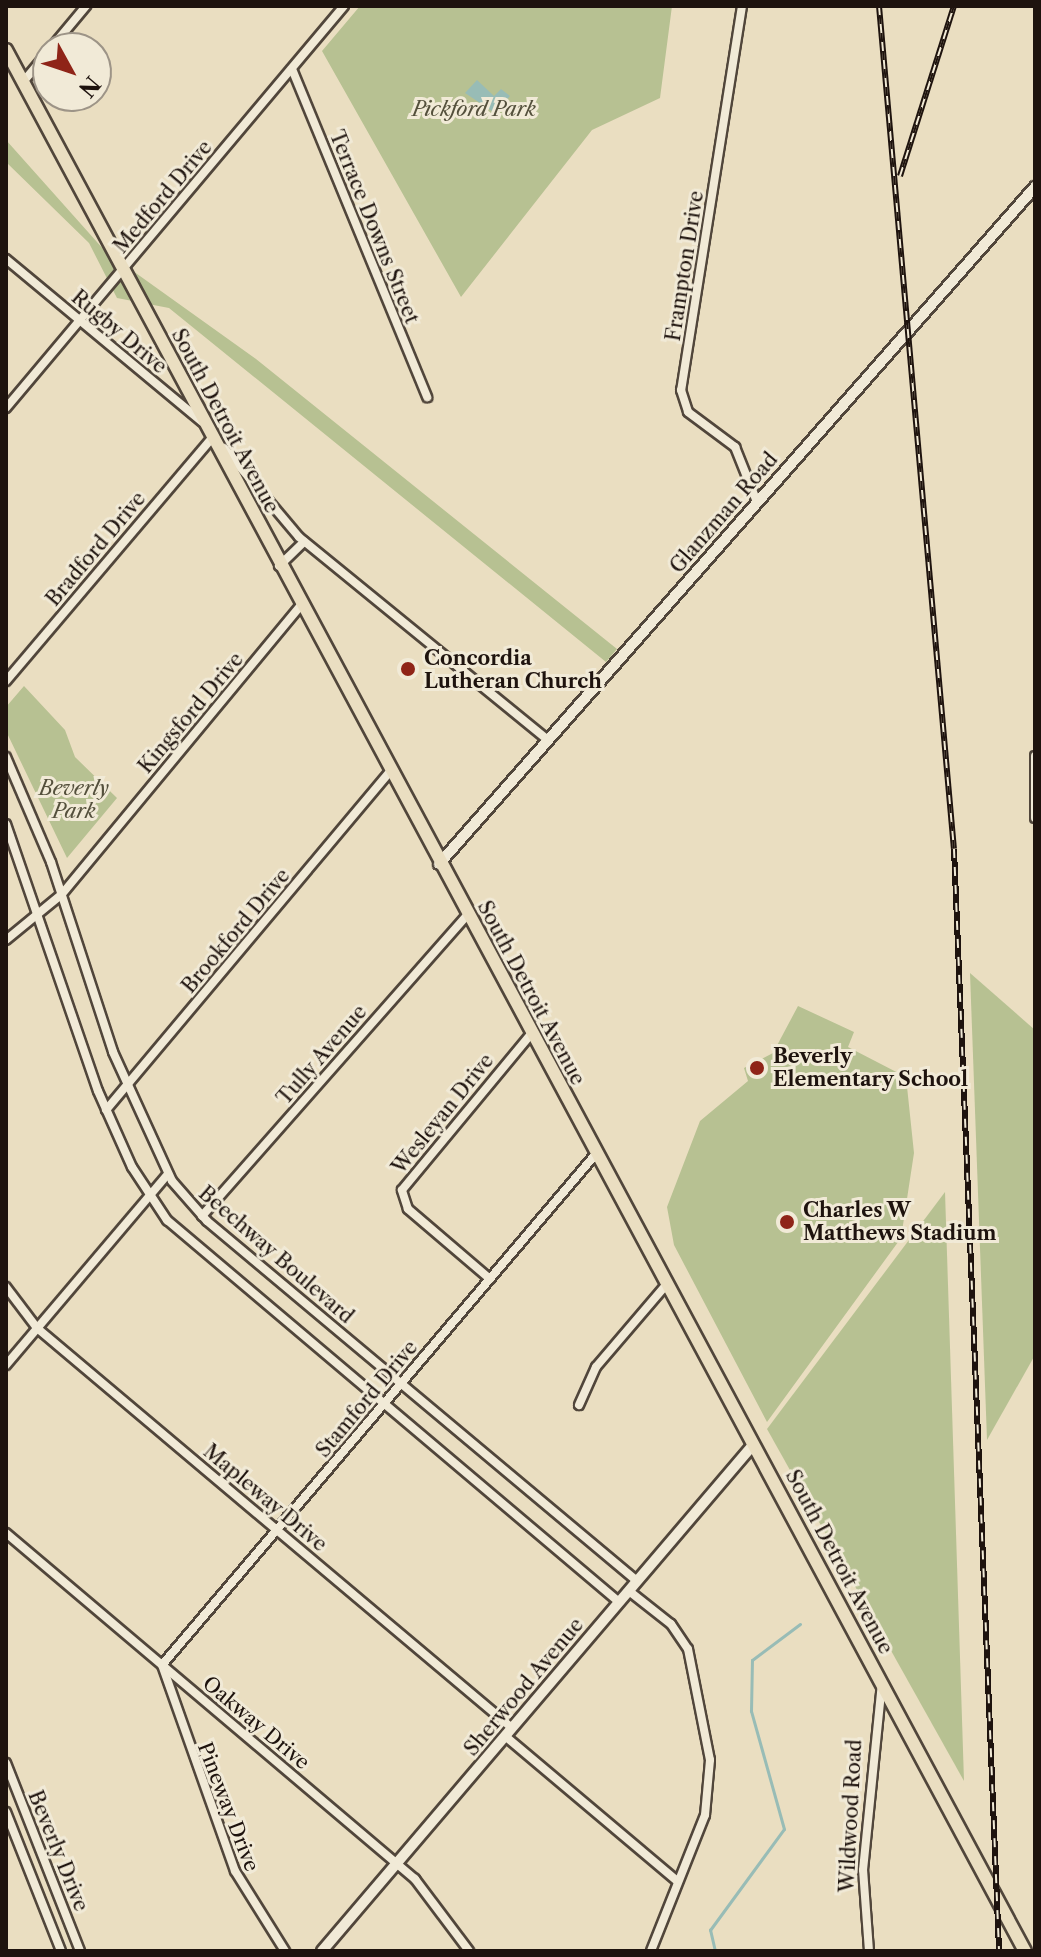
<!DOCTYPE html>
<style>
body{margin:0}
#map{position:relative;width:1041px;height:1957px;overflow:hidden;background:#eadec1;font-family:"Libre Caslon Text",serif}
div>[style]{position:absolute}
.green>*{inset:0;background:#b7c192}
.water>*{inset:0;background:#98bcb6}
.stream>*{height:3px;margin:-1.5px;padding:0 1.5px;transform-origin:1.5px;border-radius:1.5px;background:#98bcb6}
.roads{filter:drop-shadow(2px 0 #51463b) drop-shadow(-2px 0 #51463b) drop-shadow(0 2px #51463b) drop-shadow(0 -2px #51463b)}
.minor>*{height:8px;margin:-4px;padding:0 4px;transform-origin:4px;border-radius:4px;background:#f1ead7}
.tertiary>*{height:10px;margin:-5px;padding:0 5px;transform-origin:5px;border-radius:5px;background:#f1ead7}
.primary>*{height:12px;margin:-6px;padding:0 6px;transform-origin:6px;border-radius:6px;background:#eadec1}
.rail>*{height:6px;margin-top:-3px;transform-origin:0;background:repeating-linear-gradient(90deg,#f1ead7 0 9px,#1e130e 0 18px);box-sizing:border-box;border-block:2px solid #1e130e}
.dots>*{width:22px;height:22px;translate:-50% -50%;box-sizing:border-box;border:4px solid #f1ead7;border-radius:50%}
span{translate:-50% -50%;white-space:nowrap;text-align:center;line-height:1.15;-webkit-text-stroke:6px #f1ead7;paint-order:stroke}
.park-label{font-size:20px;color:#54503c;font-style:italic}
.street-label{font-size:20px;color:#1e130e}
.poi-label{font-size:20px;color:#1e130e;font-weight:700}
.left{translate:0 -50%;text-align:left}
.frame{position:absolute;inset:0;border:8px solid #1e130e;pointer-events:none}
.north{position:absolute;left:32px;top:32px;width:80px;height:80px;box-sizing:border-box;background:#f1ead7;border:2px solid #9d9487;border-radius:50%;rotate:130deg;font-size:22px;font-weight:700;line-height:32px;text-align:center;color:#1e130e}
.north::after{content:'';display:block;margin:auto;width:28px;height:36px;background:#8f2418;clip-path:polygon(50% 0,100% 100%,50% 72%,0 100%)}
</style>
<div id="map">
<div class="green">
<div style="clip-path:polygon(360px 6px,672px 6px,660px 98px,592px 130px,461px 297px,322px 51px)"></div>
<div style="clip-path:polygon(6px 140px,105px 251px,256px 359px,617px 649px,606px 662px,169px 308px,117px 298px,89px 243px,6px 162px)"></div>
<div style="clip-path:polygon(24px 686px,65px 730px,75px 757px,117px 798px,67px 858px,6px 731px,6px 707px)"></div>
<div style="clip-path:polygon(970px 973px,1035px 1030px,1035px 1355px,987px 1440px)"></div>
<div style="clip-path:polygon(798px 1006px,854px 1032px,848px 1047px,906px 1077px,914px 1153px,901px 1238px,767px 1422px,674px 1245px,667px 1207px,700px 1121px,748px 1081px,744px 1068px,773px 1053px)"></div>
<div style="clip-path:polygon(945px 1192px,964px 1781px,767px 1429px)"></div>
</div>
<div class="water">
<div style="clip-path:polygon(477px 80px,494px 96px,501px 89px,510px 96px,495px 113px,465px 93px)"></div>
</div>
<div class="stream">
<div style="left:715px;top:1951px;width:22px;rotate:-103deg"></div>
<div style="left:710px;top:1930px;width:125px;rotate:-53.8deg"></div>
<div style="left:784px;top:1829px;width:123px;rotate:-105.6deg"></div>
<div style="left:751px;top:1711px;width:51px;rotate:-88.9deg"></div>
<div style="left:752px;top:1660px;width:60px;rotate:-36.9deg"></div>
</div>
<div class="roads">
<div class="minor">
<div style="left:742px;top:6px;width:389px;rotate:99deg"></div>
<div style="left:681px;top:390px;width:23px;rotate:72deg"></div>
<div style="left:688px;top:412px;width:59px;rotate:36.7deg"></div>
<div style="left:735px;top:447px;width:59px;rotate:68.2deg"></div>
<div style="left:51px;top:48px;width:55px;rotate:-50.2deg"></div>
<div style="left:292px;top:69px;width:355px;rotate:67.6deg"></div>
<div style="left:23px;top:82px;width:39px;rotate:-50deg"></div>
<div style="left:6px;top:259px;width:255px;rotate:39.7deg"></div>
<div style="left:6px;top:408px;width:525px;rotate:-49.94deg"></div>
<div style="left:224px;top:448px;width:116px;rotate:49.9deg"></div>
<div style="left:299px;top:537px;width:321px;rotate:39.2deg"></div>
<div style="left:279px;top:566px;width:35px;rotate:-44deg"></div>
<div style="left:6px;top:681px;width:317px;rotate:-49.7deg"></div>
<div style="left:1035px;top:756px;width:62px;rotate:90deg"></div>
<div style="left:6px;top:757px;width:114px;rotate:66.8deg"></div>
<div style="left:51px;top:862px;width:200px;rotate:71.9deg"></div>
<div style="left:113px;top:1052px;width:142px;rotate:65.4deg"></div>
<div style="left:172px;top:1181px;width:53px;rotate:48.8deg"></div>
<div style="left:207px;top:1221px;width:561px;rotate:39.94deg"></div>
<div style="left:6px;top:824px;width:282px;rotate:71deg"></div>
<div style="left:98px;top:1091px;width:83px;rotate:65.9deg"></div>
<div style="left:132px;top:1167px;width:64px;rotate:56.6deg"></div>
<div style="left:167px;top:1220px;width:592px;rotate:40.2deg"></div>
<div style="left:6px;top:940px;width:72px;rotate:-39.4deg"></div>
<div style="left:62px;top:894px;width:374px;rotate:-50.4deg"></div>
<div style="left:106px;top:1110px;width:441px;rotate:-50deg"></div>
<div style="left:202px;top:1216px;width:401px;rotate:-48.6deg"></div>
<div style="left:490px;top:1279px;width:108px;rotate:-139.5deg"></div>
<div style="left:408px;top:1209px;width:20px;rotate:-108deg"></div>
<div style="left:402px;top:1190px;width:201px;rotate:-50.4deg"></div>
<div style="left:6px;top:1287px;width:51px;rotate:52.9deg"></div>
<div style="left:37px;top:1328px;width:621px;rotate:40.1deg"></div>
<div style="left:6px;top:1365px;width:250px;rotate:-49.7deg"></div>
<div style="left:579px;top:1405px;width:42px;rotate:-65.9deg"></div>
<div style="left:596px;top:1367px;width:108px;rotate:-49.5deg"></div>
<div style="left:6px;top:1533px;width:536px;rotate:40.23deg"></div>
<div style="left:415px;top:1879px;width:90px;rotate:53.1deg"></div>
<div style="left:629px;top:1591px;width:53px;rotate:38.2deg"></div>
<div style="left:671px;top:1624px;width:30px;rotate:56deg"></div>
<div style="left:688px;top:1649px;width:113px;rotate:78.8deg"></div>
<div style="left:710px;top:1760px;width:55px;rotate:95.2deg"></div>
<div style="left:705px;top:1815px;width:146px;rotate:111.7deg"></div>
<div style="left:505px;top:1736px;width:224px;rotate:40.1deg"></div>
<div style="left:6px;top:1763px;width:202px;rotate:68.5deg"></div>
<div style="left:6px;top:1812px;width:149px;rotate:68.4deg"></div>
<div style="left:285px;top:1951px;width:94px;rotate:-122deg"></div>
<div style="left:235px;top:1871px;width:219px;rotate:-109.5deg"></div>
<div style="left:162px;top:1665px;width:669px;rotate:-49.67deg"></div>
<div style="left:869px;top:1951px;width:81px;rotate:-94.2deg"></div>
<div style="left:863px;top:1870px;width:188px;rotate:-84.2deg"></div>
</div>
<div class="tertiary">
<div style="left:439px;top:864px;width:902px;rotate:-48.64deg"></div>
<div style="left:322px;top:1951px;width:665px;rotate:-49.58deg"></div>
</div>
<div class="primary">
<div style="left:6px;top:50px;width:2157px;rotate:61.81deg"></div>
</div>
</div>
<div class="rail">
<div style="left:879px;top:6px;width:846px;rotate:84.92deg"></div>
<div style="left:954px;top:849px;width:1103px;rotate:87.66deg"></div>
<div style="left:900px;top:176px;width:178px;rotate:-72.4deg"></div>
</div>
<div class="dots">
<div style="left:408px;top:669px;background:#8f2418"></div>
<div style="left:757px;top:1068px;background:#8f2418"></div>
<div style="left:787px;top:1222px;background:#8f2418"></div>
</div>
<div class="park-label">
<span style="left:474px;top:109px">Pickford Park</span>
<span style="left:74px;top:800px">Beverly<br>Park</span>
</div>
<div class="street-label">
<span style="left:163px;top:197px;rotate:-50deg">Medford Drive</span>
<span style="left:374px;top:227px;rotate:68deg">Terrace Downs Street</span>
<span style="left:685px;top:266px;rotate:-81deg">Frampton Drive</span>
<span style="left:119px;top:332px;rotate:40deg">Rugby Drive</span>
<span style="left:225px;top:421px;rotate:62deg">South Detroit Avenue</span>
<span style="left:724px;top:513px;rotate:-49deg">Glanzman Road</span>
<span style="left:96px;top:549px;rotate:-50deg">Bradford Drive</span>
<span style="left:191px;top:713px;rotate:-50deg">Kingsford Drive</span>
<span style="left:236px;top:931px;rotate:-50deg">Brookford Drive</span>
<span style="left:531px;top:993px;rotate:62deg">South Detroit Avenue</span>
<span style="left:322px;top:1055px;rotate:-49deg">Tully Avenue</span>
<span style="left:443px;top:1114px;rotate:-51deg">Wesleyan Drive</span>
<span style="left:276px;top:1255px;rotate:41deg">Beechway Boulevard</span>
<span style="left:367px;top:1399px;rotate:-50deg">Stamford Drive</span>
<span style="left:265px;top:1498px;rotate:40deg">Mapleway Drive</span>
<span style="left:839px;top:1562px;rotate:62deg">South Detroit Avenue</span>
<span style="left:524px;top:1687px;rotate:-50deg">Sherwood Avenue</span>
<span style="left:256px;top:1723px;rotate:40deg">Oakway Drive</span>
<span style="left:228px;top:1807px;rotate:69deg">Pineway Drive</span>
<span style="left:851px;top:1816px;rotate:-87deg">Wildwood Road</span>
<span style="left:58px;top:1851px;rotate:68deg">Beverly Drive</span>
</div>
<div class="poi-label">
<span class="left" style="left:424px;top:670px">Concordia<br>Lutheran Church</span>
<span class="left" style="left:773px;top:1068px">Beverly<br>Elementary School</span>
<span class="left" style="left:803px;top:1222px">Charles W<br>Matthews Stadium</span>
</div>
<div class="frame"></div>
<div class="north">N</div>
</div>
